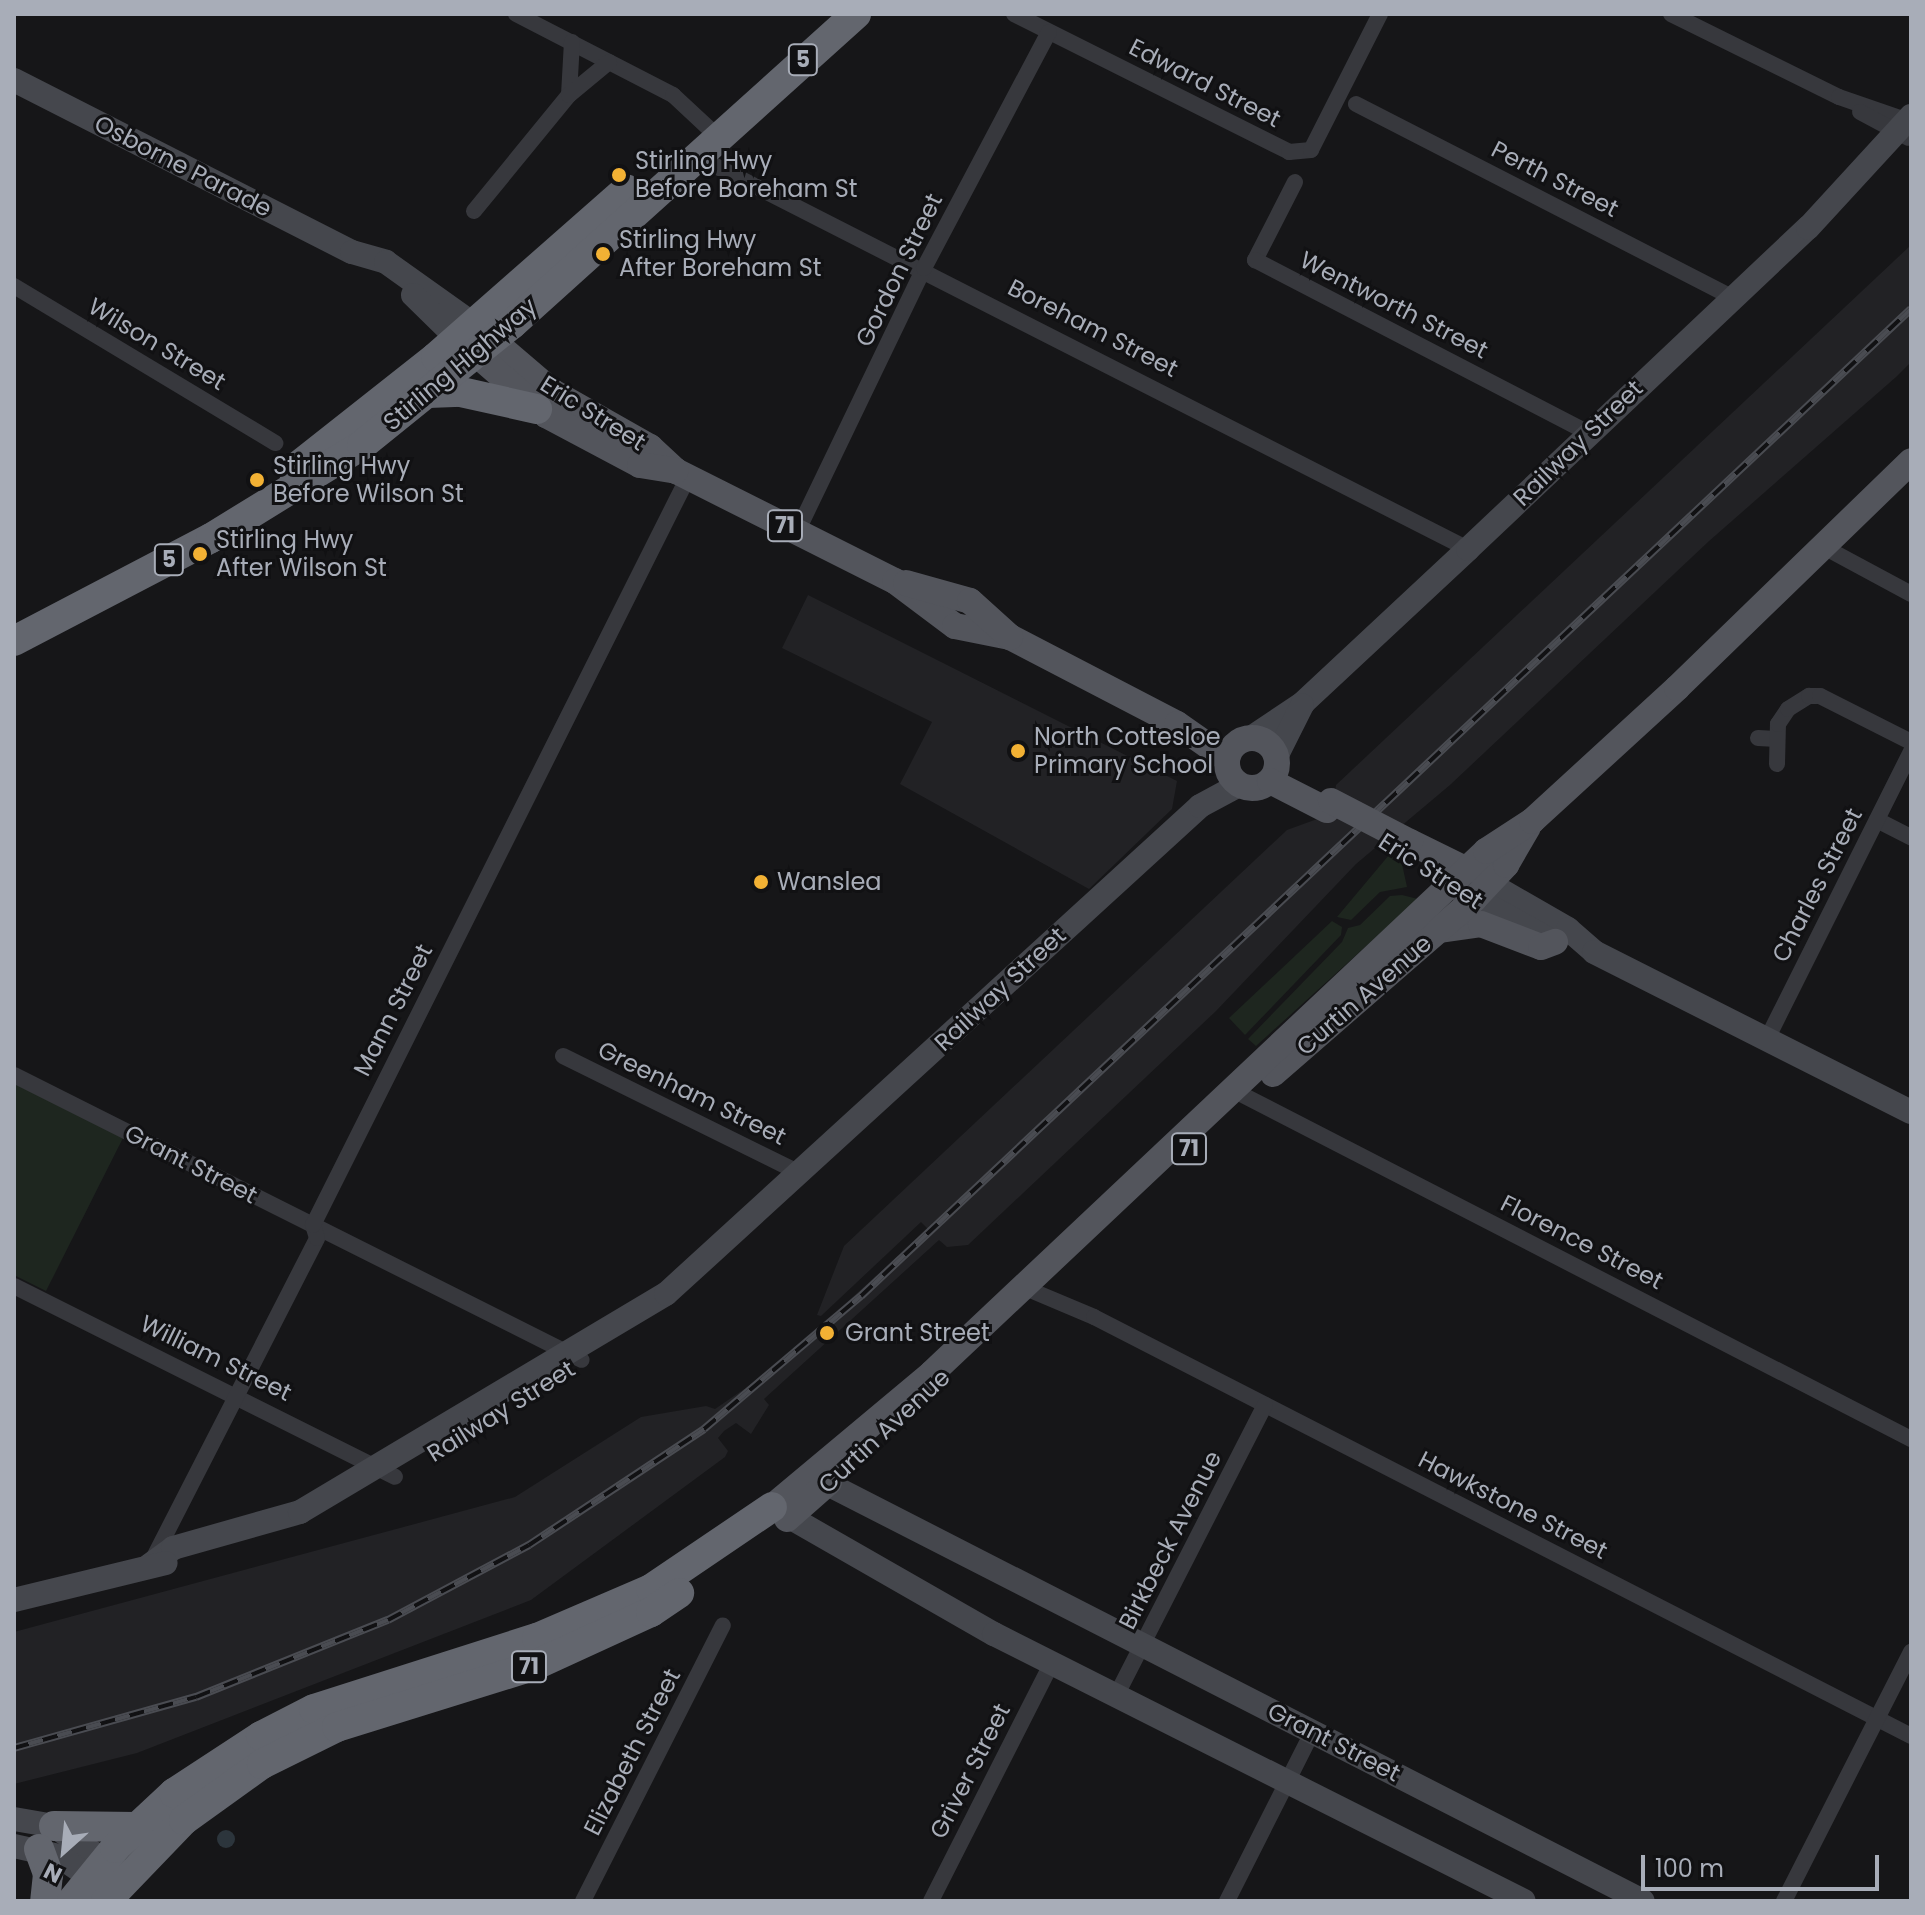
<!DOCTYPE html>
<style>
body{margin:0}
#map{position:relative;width:1925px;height:1915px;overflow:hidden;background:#161618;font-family:Poppins,sans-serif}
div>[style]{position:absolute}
.built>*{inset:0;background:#222225}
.green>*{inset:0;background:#1e261f}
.water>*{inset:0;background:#2c353c}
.round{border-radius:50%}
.street>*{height:16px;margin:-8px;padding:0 8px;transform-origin:8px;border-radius:8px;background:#37383d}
.secondary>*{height:24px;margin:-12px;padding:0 12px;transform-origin:12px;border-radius:12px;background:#45474d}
.primary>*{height:26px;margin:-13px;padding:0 13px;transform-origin:13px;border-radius:13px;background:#53555c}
.primary>.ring{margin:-13px;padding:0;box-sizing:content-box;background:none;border:26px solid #53555c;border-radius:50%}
.highway>*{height:30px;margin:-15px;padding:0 15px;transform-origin:15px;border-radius:15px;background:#63666e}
.rail>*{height:8px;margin-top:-4px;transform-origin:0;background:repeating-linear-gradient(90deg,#111113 0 15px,#4a4c52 0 30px);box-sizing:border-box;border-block:2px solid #4a4c52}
.primary-bridge>*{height:26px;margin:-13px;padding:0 13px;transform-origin:13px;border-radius:13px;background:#53555c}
.dots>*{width:22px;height:22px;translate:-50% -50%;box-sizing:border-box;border:4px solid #111113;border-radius:50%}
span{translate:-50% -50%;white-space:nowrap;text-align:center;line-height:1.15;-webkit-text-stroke:6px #111113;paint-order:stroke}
.shield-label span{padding:2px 6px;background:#111113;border:2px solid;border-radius:6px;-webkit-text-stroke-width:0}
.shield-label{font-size:22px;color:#a8adb8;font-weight:700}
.street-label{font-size:24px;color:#a8adb8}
.poi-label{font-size:24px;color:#a8adb8}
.left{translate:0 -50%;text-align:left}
.frame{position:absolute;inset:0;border:16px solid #a8adb8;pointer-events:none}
.north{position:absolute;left:24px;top:1811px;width:80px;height:80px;-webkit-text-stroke:6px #111113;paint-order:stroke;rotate:207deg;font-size:22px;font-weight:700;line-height:32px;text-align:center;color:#a8adb8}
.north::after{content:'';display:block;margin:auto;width:28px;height:36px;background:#a8adb8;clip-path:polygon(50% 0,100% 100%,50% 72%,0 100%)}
.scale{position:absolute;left:1641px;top:1855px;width:238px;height:36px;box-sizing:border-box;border:4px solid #a8adb8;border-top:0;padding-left:10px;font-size:24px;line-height:28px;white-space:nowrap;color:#a8adb8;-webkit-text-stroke:6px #111113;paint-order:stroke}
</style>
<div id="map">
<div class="built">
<div style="clip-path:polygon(1911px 245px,1911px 362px,1896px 377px,1708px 542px,1450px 785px,1356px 864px,1216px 1011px,968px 1245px,947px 1247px,939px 1240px,764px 1399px,769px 1405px,751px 1434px,736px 1423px,724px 1431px,718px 1438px,728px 1451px,725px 1457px,531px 1600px,137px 1753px,14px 1784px,14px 1632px,515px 1497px,641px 1417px,706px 1406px,715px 1409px,772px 1370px,928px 1229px,921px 1222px,821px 1316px,817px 1315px,844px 1246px,1287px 830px,1320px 818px,1334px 798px,1336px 785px)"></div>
<div style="clip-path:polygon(808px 595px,1177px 781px,1172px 809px,1089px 889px,900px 784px,932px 722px,782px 648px)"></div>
</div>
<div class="green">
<div style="clip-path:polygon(1389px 855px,1402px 864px,1407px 887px,1380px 892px,1351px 920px,1337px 917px)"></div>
<div style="clip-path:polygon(1402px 895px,1418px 899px,1256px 1046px,1248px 1039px,1342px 942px,1348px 928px,1360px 925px,1390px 896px)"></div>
<div style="clip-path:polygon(1332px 921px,1342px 927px,1341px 935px,1245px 1035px,1229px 1018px)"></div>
<div style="clip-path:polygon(14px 1081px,124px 1136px,46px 1291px,14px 1275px)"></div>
</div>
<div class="water">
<div class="round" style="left:217px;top:1830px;width:18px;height:18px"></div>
</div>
<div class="street">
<div style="left:516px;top:14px;width:177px;rotate:27.3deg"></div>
<div style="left:673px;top:95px;width:60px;rotate:43deg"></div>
<div style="left:1014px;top:14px;width:308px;rotate:26.6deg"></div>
<div style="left:1289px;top:152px;width:22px;rotate:-5deg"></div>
<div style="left:1311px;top:150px;width:153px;rotate:-63.1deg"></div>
<div style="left:1671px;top:14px;width:187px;rotate:26.3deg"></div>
<div style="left:1839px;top:97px;width:76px;rotate:19.1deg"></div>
<div style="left:569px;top:95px;width:53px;rotate:-86.8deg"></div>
<div style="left:1356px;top:104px;width:423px;rotate:27.2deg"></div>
<div style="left:1860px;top:112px;width:55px;rotate:28deg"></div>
<div style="left:696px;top:156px;width:866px;rotate:26.98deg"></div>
<div style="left:1295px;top:182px;width:88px;rotate:117.1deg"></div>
<div style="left:1255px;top:260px;width:376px;rotate:27.4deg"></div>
<div style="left:474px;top:211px;width:150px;rotate:-50.7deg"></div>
<div style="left:569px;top:95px;width:52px;rotate:-39.5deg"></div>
<div style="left:14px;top:286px;width:305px;rotate:31deg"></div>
<div style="left:797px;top:532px;width:293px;rotate:-64.3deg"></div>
<div style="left:924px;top:268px;width:267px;rotate:-62.1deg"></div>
<div style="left:1822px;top:546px;width:101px;rotate:28.3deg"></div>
<div style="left:1758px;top:738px;width:19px;rotate:3deg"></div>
<div style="left:1777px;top:764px;width:40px;rotate:-88.6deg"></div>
<div style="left:1778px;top:724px;width:18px;rotate:-56deg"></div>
<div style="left:1788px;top:709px;width:25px;rotate:-32deg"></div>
<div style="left:1809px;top:696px;width:11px"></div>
<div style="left:1820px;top:696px;width:102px;rotate:26.8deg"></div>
<div style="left:1877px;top:820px;width:38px;rotate:27deg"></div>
<div style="left:1766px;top:1041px;width:324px;rotate:-63.4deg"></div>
<div style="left:563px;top:1056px;width:264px;rotate:26.3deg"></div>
<div style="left:14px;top:1075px;width:635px;rotate:26.65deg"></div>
<div style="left:1231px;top:1089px;width:765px;rotate:27.24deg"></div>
<div style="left:14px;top:1286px;width:426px;rotate:26.6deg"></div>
<div style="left:1023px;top:1287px;width:77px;rotate:22.9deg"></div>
<div style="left:1094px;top:1317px;width:918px;rotate:27.15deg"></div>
<div style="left:153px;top:1559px;width:360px;rotate:-62.9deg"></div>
<div style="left:317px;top:1238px;width:14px;rotate:-107deg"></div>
<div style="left:313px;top:1225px;width:837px;rotate:-63.37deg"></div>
<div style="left:1116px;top:1696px;width:327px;rotate:-62.9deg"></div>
<div style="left:583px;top:1901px;width:309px;rotate:-63.1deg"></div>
<div style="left:931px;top:1901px;width:267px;rotate:-63.1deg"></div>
<div style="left:1227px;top:1901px;width:191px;rotate:-63.2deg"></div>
<div style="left:1784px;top:1901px;width:280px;rotate:-63deg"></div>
</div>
<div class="secondary">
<div style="left:14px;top:80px;width:379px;rotate:27deg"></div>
<div style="left:352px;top:252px;width:35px;rotate:16deg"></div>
<div style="left:386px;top:262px;width:107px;rotate:35.5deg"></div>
<div style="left:413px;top:295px;width:62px;rotate:44.3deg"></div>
<div style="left:1251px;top:738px;width:63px;rotate:-33.9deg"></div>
<div style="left:1303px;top:703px;width:226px;rotate:-43deg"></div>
<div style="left:1468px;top:549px;width:468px;rotate:-43.4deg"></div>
<div style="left:1808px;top:228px;width:152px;rotate:-47.4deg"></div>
<div style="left:1276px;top:757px;width:58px;rotate:-63.4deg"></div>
<div style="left:1471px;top:873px;width:112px;rotate:30deg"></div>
<div style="left:1568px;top:929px;width:35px;rotate:41deg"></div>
<div style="left:1594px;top:952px;width:355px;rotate:26.8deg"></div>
<div style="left:1460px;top:890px;width:107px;rotate:29deg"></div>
<div style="left:812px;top:1476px;width:933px;rotate:27.09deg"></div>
<div style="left:772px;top:1507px;width:256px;rotate:29.8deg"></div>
<div style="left:994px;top:1634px;width:593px;rotate:26.74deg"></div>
<div style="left:150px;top:1565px;width:29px;rotate:-36deg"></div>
<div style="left:173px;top:1548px;width:132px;rotate:-15.8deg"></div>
<div style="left:300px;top:1512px;width:426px;rotate:-30.8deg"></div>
<div style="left:666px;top:1294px;width:723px;rotate:-42.42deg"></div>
<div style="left:1200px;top:806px;width:44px;rotate:-28.3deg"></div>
<div style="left:14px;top:1600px;width:156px;rotate:-13.7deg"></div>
<div style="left:14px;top:1819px;width:41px;rotate:9.9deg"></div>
<div style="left:54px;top:1826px;width:78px;rotate:34.5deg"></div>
<div style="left:14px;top:1846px;width:46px;rotate:12.5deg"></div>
<div style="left:59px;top:1856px;width:55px;rotate:34.6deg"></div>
</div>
<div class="primary">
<div style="left:479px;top:329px;width:97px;rotate:40.4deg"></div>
<div style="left:553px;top:392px;width:112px;rotate:29.6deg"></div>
<div style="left:650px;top:447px;width:35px;rotate:43deg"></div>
<div style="left:676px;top:471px;width:245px;rotate:26.7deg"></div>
<div style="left:895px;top:581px;width:75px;rotate:36.9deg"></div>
<div style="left:955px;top:626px;width:56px;rotate:11.3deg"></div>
<div style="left:1010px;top:637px;width:188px;rotate:27.5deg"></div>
<div style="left:1177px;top:724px;width:61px;rotate:35deg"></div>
<div style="left:460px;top:340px;width:114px;rotate:41.1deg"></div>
<div style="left:546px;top:415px;width:106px;rotate:28deg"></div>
<div style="left:640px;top:465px;width:36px;rotate:9deg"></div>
<div style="left:906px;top:583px;width:66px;rotate:15.7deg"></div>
<div style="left:970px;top:601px;width:54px;rotate:42deg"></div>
<div class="ring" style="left:1227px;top:738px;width:24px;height:24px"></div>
<div style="left:1270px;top:781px;width:64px;rotate:27deg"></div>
<div style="left:1410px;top:842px;width:64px;rotate:26.2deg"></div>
<div style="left:1440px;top:930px;width:41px;rotate:-8.3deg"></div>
<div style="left:1481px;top:924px;width:64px;rotate:21deg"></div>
<div style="left:1541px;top:947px;width:15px;rotate:-20deg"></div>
<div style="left:1273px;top:1074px;width:267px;rotate:-41deg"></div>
<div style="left:1474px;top:899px;width:47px;rotate:-46.7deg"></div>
<div style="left:1506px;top:865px;width:44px;rotate:-59.9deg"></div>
<div style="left:772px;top:1507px;width:209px;rotate:-39.9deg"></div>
<div style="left:932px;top:1373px;width:761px;rotate:-43.3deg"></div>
<div style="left:1486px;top:851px;width:55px;rotate:-33.1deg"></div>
<div style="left:1532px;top:821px;width:197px;rotate:-42.5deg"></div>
<div style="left:1677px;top:688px;width:326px;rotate:-44.1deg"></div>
<div style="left:787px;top:1519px;width:56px;rotate:-41.4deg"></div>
</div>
<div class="highway">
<div style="left:428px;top:393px;width:33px;rotate:-2deg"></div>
<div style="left:461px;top:392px;width:78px;rotate:12.6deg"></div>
<div style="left:293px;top:470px;width:182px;rotate:-38.3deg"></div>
<div style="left:436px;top:357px;width:254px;rotate:-41.3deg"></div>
<div style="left:14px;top:641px;width:222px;rotate:-27.6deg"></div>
<div style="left:211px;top:538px;width:177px;rotate:-31.6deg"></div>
<div style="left:362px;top:445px;width:193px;rotate:-38.9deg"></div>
<div style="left:512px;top:324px;width:463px;rotate:-42deg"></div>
<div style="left:54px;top:1826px;width:82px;rotate:0.7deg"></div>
<div style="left:39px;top:1849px;width:27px;rotate:70deg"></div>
<div style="left:48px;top:1874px;width:27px;rotate:96deg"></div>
<div style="left:72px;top:1901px;width:68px;rotate:-50.9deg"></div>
<div style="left:115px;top:1848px;width:81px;rotate:-43deg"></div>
<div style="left:174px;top:1793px;width:104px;rotate:-33.2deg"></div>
<div style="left:261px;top:1736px;width:59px;rotate:-27deg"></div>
<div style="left:314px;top:1709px;width:234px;rotate:-17.7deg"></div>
<div style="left:537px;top:1638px;width:124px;rotate:-23.3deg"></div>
<div style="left:651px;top:1589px;width:146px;rotate:-34.1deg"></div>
<div style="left:106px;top:1901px;width:112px;rotate:-46.1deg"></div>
<div style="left:184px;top:1820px;width:96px;rotate:-35.7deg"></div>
<div style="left:262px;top:1764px;width:84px;rotate:-26.3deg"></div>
<div style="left:337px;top:1727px;width:205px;rotate:-17.3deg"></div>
<div style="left:533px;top:1666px;width:130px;rotate:-24.6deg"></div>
<div style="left:651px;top:1612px;width:34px;rotate:-34deg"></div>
</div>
<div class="rail">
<div style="left:14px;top:1748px;width:189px;rotate:-15.7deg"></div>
<div style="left:196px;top:1697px;width:207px;rotate:-21.9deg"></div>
<div style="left:388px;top:1620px;width:160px;rotate:-28deg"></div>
<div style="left:529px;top:1545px;width:210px;rotate:-33.5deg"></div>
<div style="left:704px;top:1429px;width:206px;rotate:-40.3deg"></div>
<div style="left:861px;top:1296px;width:1441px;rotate:-43.23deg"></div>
</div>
<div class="primary-bridge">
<div style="left:1331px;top:801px;width:89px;rotate:27.4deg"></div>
</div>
<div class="dots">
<div style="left:619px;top:175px;background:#f2b134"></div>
<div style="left:603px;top:254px;background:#f2b134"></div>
<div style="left:257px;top:480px;background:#f2b134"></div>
<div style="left:200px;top:554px;background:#f2b134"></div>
<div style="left:1018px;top:751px;background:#f2b134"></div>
<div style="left:761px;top:882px;background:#f2b134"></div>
<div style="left:827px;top:1333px;background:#f2b134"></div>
</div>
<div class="shield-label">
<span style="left:803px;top:60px">5</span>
<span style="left:785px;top:526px">71</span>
<span style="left:169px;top:560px">5</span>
<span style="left:1189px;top:1149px">71</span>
<span style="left:529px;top:1667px">71</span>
</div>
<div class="street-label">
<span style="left:1205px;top:83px;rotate:27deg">Edward Street</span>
<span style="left:183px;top:166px;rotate:27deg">Osborne Parade</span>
<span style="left:1555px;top:179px;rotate:27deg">Perth Street</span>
<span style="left:899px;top:270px;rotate:-64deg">Gordon Street</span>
<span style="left:1394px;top:305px;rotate:27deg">Wentworth Street</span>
<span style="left:1093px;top:328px;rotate:27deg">Boreham Street</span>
<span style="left:157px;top:344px;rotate:31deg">Wilson Street</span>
<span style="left:460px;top:364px;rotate:-40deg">Stirling Highway</span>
<span style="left:593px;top:413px;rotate:32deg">Eric Street</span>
<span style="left:1578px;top:443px;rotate:-44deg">Railway Street</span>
<span style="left:1431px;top:871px;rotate:33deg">Eric Street</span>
<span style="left:1817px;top:885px;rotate:-63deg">Charles Street</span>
<span style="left:1000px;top:989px;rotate:-43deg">Railway Street</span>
<span style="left:1364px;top:995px;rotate:-41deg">Curtin Avenue</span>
<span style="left:393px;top:1010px;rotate:-63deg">Mann Street</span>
<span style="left:692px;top:1093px;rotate:26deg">Greenham Street</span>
<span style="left:191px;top:1164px;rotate:27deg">Grant Street</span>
<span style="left:1582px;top:1242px;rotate:27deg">Florence Street</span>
<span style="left:216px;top:1358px;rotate:26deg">William Street</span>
<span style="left:501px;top:1411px;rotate:-32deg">Railway Street</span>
<span style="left:884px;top:1431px;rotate:-43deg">Curtin Avenue</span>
<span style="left:1513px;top:1505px;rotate:27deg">Hawkstone Street</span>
<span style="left:1170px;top:1540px;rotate:-63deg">Birkbeck Avenue</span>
<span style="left:1334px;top:1742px;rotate:27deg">Grant Street</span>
<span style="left:632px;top:1752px;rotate:-63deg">Elizabeth Street</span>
<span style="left:970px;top:1771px;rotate:-63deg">Griver Street</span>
</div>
<div class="poi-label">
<span class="left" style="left:635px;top:175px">Stirling Hwy<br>Before Boreham St</span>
<span class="left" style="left:619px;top:254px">Stirling Hwy<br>After Boreham St</span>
<span class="left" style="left:273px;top:480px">Stirling Hwy<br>Before Wilson St</span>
<span class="left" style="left:216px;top:554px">Stirling Hwy<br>After Wilson St</span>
<span class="left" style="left:1034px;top:751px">North Cottesloe<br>Primary School</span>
<span class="left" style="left:777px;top:882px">Wanslea</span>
<span class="left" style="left:845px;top:1333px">Grant Street</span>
</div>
<div class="frame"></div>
<div class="north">N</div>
<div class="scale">100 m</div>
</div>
